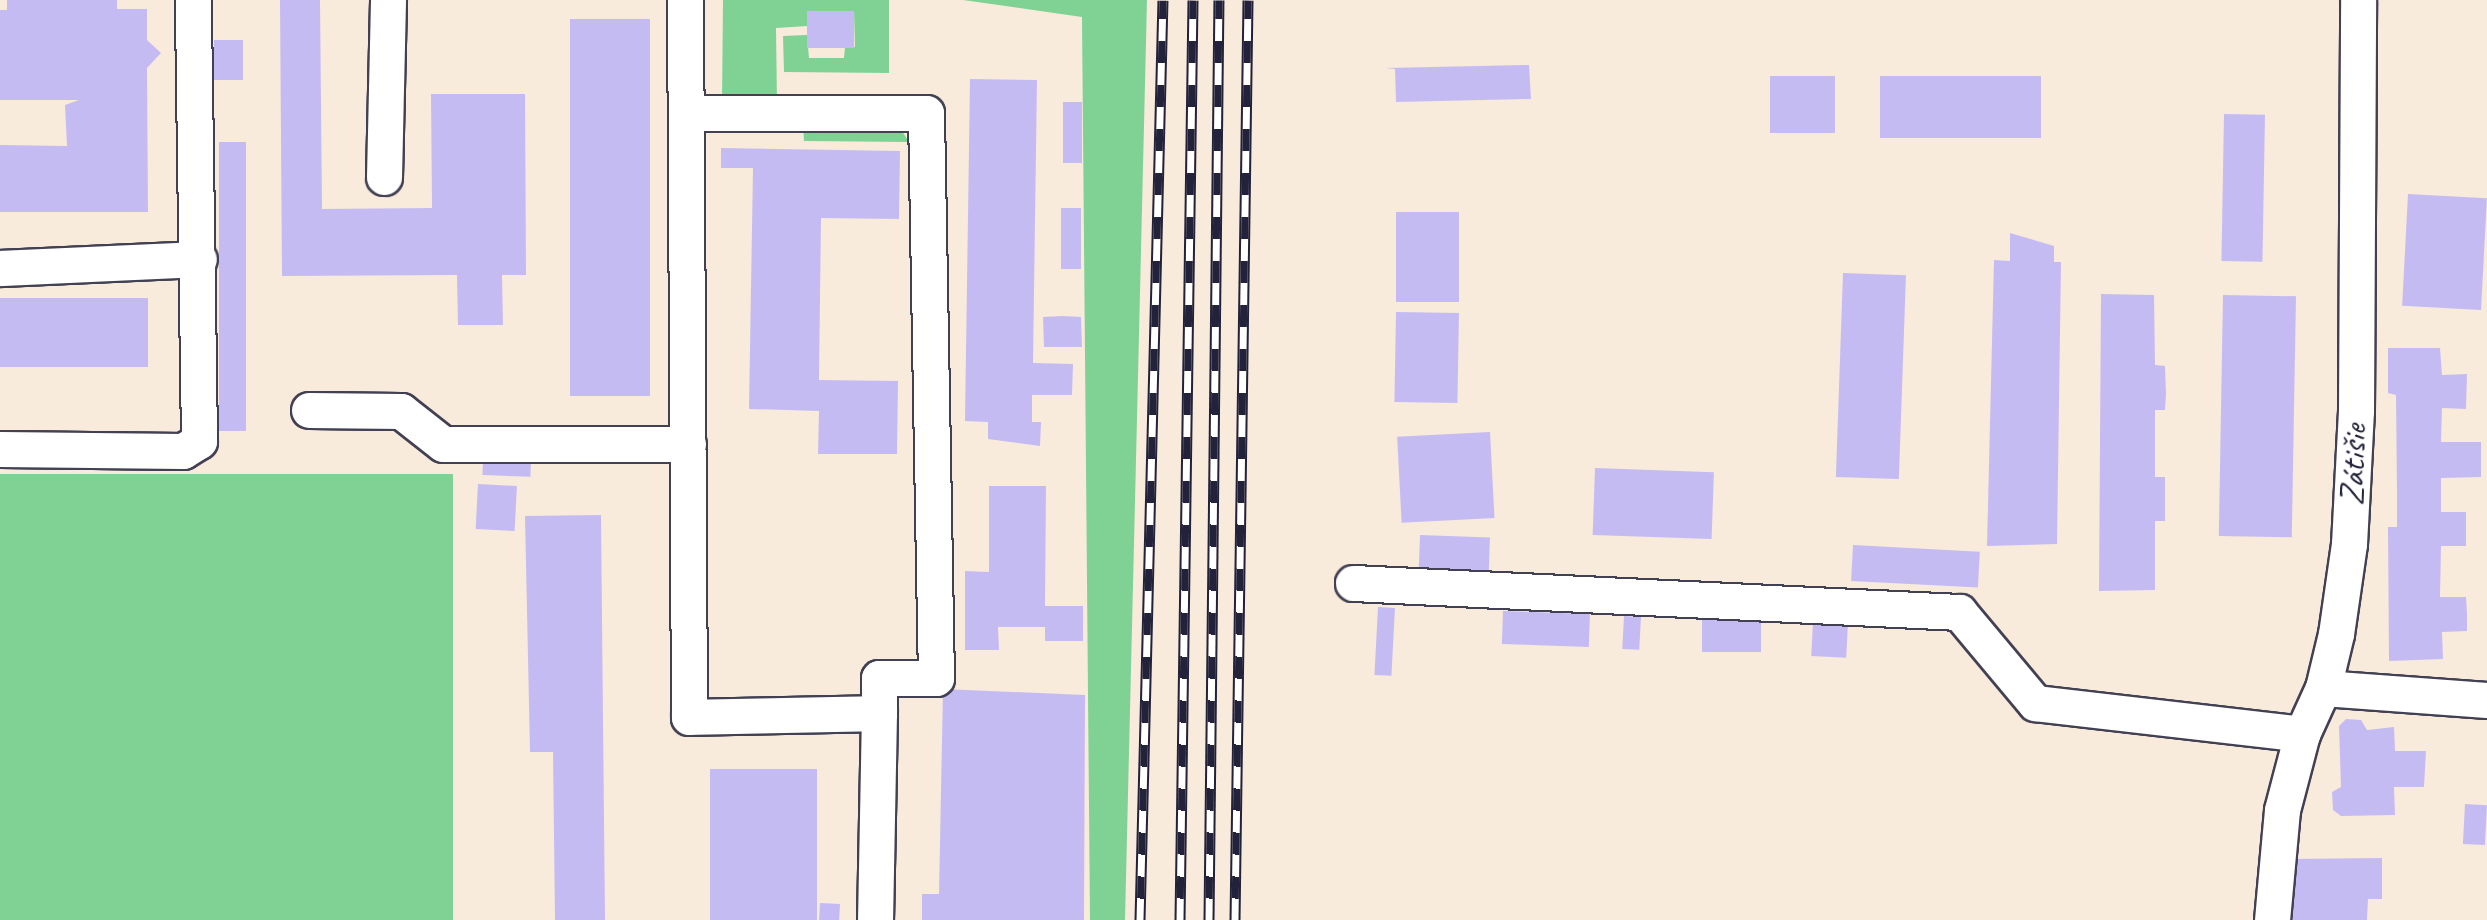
<!DOCTYPE html>
<meta charset="utf-8">
<style>
body{margin:0}
#map{position:relative;width:2487px;height:920px;overflow:hidden;background:#f8ebdb;font-family:Caveat,sans-serif}
div>[style]{position:absolute}
.green>*{inset:0;background:#7fd294;transform-origin:0 0}
.building>*{inset:0;background:#c5bbf3;transform-origin:0 0}
.roads{filter:drop-shadow(2px 0 #424053) drop-shadow(-2px 0 #424053) drop-shadow(0 2px #424053) drop-shadow(0 -2px #424053)}
.minor>*{height:35px;margin:-17.5px;padding:0 17.5px;transform-origin:17.5px;border-radius:17.5px;background:#fff}
.rail>*{height:11px;margin-top:-5.5px;transform-origin:0;background:repeating-linear-gradient(90deg,#fff 0 22px,#22223b 0 44px);box-sizing:border-box;border-block:2px solid #22223b}
span{translate:-50% -50%;white-space:nowrap;text-align:center;line-height:1.15;-webkit-text-stroke:9px #fff;paint-order:stroke}
.street-label{font-size:35px;color:#22223b}
</style>
<div id="map">
<div class="green">
<div style="clip-path:polygon(723px 0,889px 0,889px 73px,784px 72px,783px 36px,807px 35px,809px 58px,844px 58px,845px 47px,855px 47px,854px 11px,808px 11px,807px 26px,776px 28px,777px 103px,722px 102px)"></div>
<div style="clip-path:polygon(963px 0,1147px 0,1125px 920px,1090px 920px,1082px 17px)"></div>
<div style="clip-path:polygon(803px 123px,900px 128px,909px 142px,804px 141px)"></div>
<div style="left:0;top:474px;width:453px;height:446px"></div>
</div>
<div class="building">
<div style="clip-path:polygon(7px 0,117px 0,117px 9px,147px 9px,147px 40px,161px 53px,147px 68px,148px 212px,0 212px,0 145px,67px 146px,65px 105px,79px 100px,0 100px,0 10px,7px 10px)"></div>
<div style="clip-path:polygon(280px 0,320px 0,322px 209px,432px 208px,431px 94px,525px 94px,526px 275px,502px 275px,503px 325px,458px 325px,457px 275px,282px 276px)"></div>
<div style="left:807px;top:11px;width:47px;height:37px"></div>
<div style="left:570px;top:19px;width:80px;height:377px"></div>
<div style="left:214px;top:40px;width:29px;height:40px"></div>
<div style="clip-path:polygon(1529px 65px,1531px 99px,1396px 102px,1395px 69px,1385px 68px)"></div>
<div style="left:1770px;top:76px;width:65px;height:57px"></div>
<div style="left:1880px;top:76px;width:161px;height:62px"></div>
<div style="clip-path:polygon(970px 79px,1037px 80px,1033px 363px,1073px 364px,1072px 395px,1032px 395px,1032px 422px,1041px 422px,1040px 446px,988px 439px,988px 422px,965px 421px)"></div>
<div style="left:1063px;top:102px;width:19px;height:61px"></div>
<div style="left:2224px;top:114px;width:41px;height:147px;rotate:1deg"></div>
<div style="left:219px;top:142px;width:27px;height:289px"></div>
<div style="clip-path:polygon(721px 148px,900px 151px,899px 219px,821px 218px,819px 380px,898px 381px,897px 454px,818px 454px,819px 411px,749px 409px,753px 168px,721px 168px)"></div>
<div style="left:2408px;top:194px;width:79px;height:112px;rotate:3deg"></div>
<div style="left:1061px;top:208px;width:20px;height:61px"></div>
<div style="left:1396px;top:212px;width:63px;height:90px"></div>
<div style="clip-path:polygon(2010px 233px,2054px 246px,2054px 262px,2061px 262px,2057px 544px,1987px 546px,1994px 260px,2010px 261px)"></div>
<div style="left:1843px;top:273px;width:63px;height:204px;rotate:2deg"></div>
<div style="clip-path:polygon(2101px 294px,2154px 295px,2155px 365px,2165px 366px,2166px 394px,2165px 410px,2155px 410px,2155px 477px,2165px 477px,2165px 521px,2155px 521px,2155px 590px,2099px 591px)"></div>
<div style="left:2223px;top:295px;width:73px;height:241px;rotate:1deg"></div>
<div style="left:148px;top:298px;width:69px;height:148px;rotate:90deg"></div>
<div style="left:1396px;top:312px;width:63px;height:90px;rotate:1deg"></div>
<div style="clip-path:polygon(1063px 316px,1081px 317px,1082px 347px,1044px 347px,1043px 317px)"></div>
<div style="clip-path:polygon(2388px 348px,2440px 348px,2442px 375px,2467px 374px,2466px 409px,2442px 408px,2441px 442px,2481px 442px,2481px 477px,2441px 478px,2441px 512px,2466px 512px,2466px 546px,2441px 546px,2440px 597px,2466px 597px,2467px 613px,2467px 631px,2442px 632px,2443px 659px,2389px 661px,2388px 527px,2397px 527px,2397px 495px,2396px 395px,2388px 393px)"></div>
<div style="left:1490px;top:432px;width:86px;height:93px;rotate:87deg"></div>
<div style="left:483px;top:459px;width:48px;height:16px;rotate:2deg"></div>
<div style="left:1595px;top:468px;width:119px;height:67px;rotate:2deg"></div>
<div style="left:478px;top:484px;width:39px;height:45px;rotate:3deg"></div>
<div style="clip-path:polygon(989px 486px,1046px 486px,1045px 606px,1083px 606px,1083px 641px,1045px 641px,1045px 627px,998px 627px,999px 650px,965px 650px,965px 571px,989px 572px)"></div>
<div style="clip-path:polygon(601px 515px,605px 920px,555px 920px,553px 752px,530px 752px,525px 516px)"></div>
<div style="left:1420px;top:535px;width:70px;height:34px;rotate:2deg"></div>
<div style="left:1853px;top:545px;width:127px;height:36px;rotate:3deg"></div>
<div style="left:1378px;top:607px;width:17px;height:68px;rotate:3deg"></div>
<div style="left:1503px;top:611px;width:87px;height:33px;rotate:2deg"></div>
<div style="left:1624px;top:616px;width:17px;height:33px;rotate:3deg"></div>
<div style="left:1702px;top:620px;width:59px;height:32px"></div>
<div style="left:1813px;top:622px;width:35px;height:34px;rotate:3deg"></div>
<div style="clip-path:polygon(943px 689px,1085px 695px,1084px 920px,922px 920px,922px 894px,939px 894px)"></div>
<div style="clip-path:polygon(2346px 719px,2361px 720px,2367px 730px,2394px 727px,2395px 751px,2426px 751px,2424px 787px,2394px 787px,2395px 815px,2341px 816px,2333px 810px,2332px 792px,2341px 787px,2339px 726px)"></div>
<div style="left:710px;top:769px;width:107px;height:151px"></div>
<div style="left:2465px;top:804px;width:22px;height:40px;rotate:3deg"></div>
<div style="clip-path:polygon(2382px 858px,2382px 899px,2368px 899px,2367px 920px,2291px 920px,2290px 859px)"></div>
<div style="left:820px;top:903px;width:20px;height:17px;rotate:3deg"></div>
</div>
<div class="roads">
<div class="minor">
<div style="left:685px;top:0;width:717px;rotate:89.68deg"></div>
<div style="left:689px;top:717px;width:190px;rotate:-1.2deg"></div>
<div style="left:879px;top:713px;width:207px;rotate:91.1deg"></div>
<div style="left:686px;top:113px;width:240px"></div>
<div style="left:926px;top:113px;width:565px;rotate:88.99deg"></div>
<div style="left:936px;top:678px;width:57px;rotate:180deg"></div>
<div style="left:879px;top:678px;width:35px;rotate:90deg"></div>
<div style="left:384px;top:177px;width:177px;rotate:-88.7deg"></div>
<div style="left:0;top:268px;width:199px;rotate:-2.6deg"></div>
<div style="left:309px;top:410px;width:92px;rotate:0.6deg"></div>
<div style="left:401px;top:411px;width:53px;rotate:38.2deg"></div>
<div style="left:443px;top:444px;width:245px"></div>
<div style="left:0;top:449px;width:183px;rotate:0.6deg"></div>
<div style="left:183px;top:451px;width:19px;rotate:-32deg"></div>
<div style="left:199px;top:441px;width:441px;rotate:-90.8deg"></div>
<div style="left:1353px;top:583px;width:607px;rotate:2.74deg"></div>
<div style="left:1959px;top:612px;width:119px;rotate:50.1deg"></div>
<div style="left:2035px;top:703px;width:269px;rotate:6.6deg"></div>
<div style="left:2323px;top:688px;width:164px;rotate:4.2deg"></div>
<div style="left:2272px;top:920px;width:110px;rotate:-84.8deg"></div>
<div style="left:2282px;top:810px;width:79px;rotate:-75.3deg"></div>
<div style="left:2302px;top:734px;width:51px;rotate:-65.5deg"></div>
<div style="left:2323px;top:688px;width:56px;rotate:-76.5deg"></div>
<div style="left:2336px;top:634px;width:91px;rotate:-81.8deg"></div>
<div style="left:2349px;top:544px;width:133px;rotate:-87deg"></div>
<div style="left:2356px;top:411px;width:411px;rotate:-89.7deg"></div>
</div>
</div>
<div class="rail">
<div style="left:1140px;top:920px;width:920px;rotate:-88.57deg"></div>
<div style="left:1180px;top:920px;width:920px;rotate:-89.19deg"></div>
<div style="left:1209px;top:920px;width:920px;rotate:-89.38deg"></div>
<div style="left:1235px;top:920px;width:920px;rotate:-89.19deg"></div>
</div>
<div class="street-label">
<span style="left:2353px;top:465px;rotate:-88deg">Zátišie</span>
</div>
</div>
